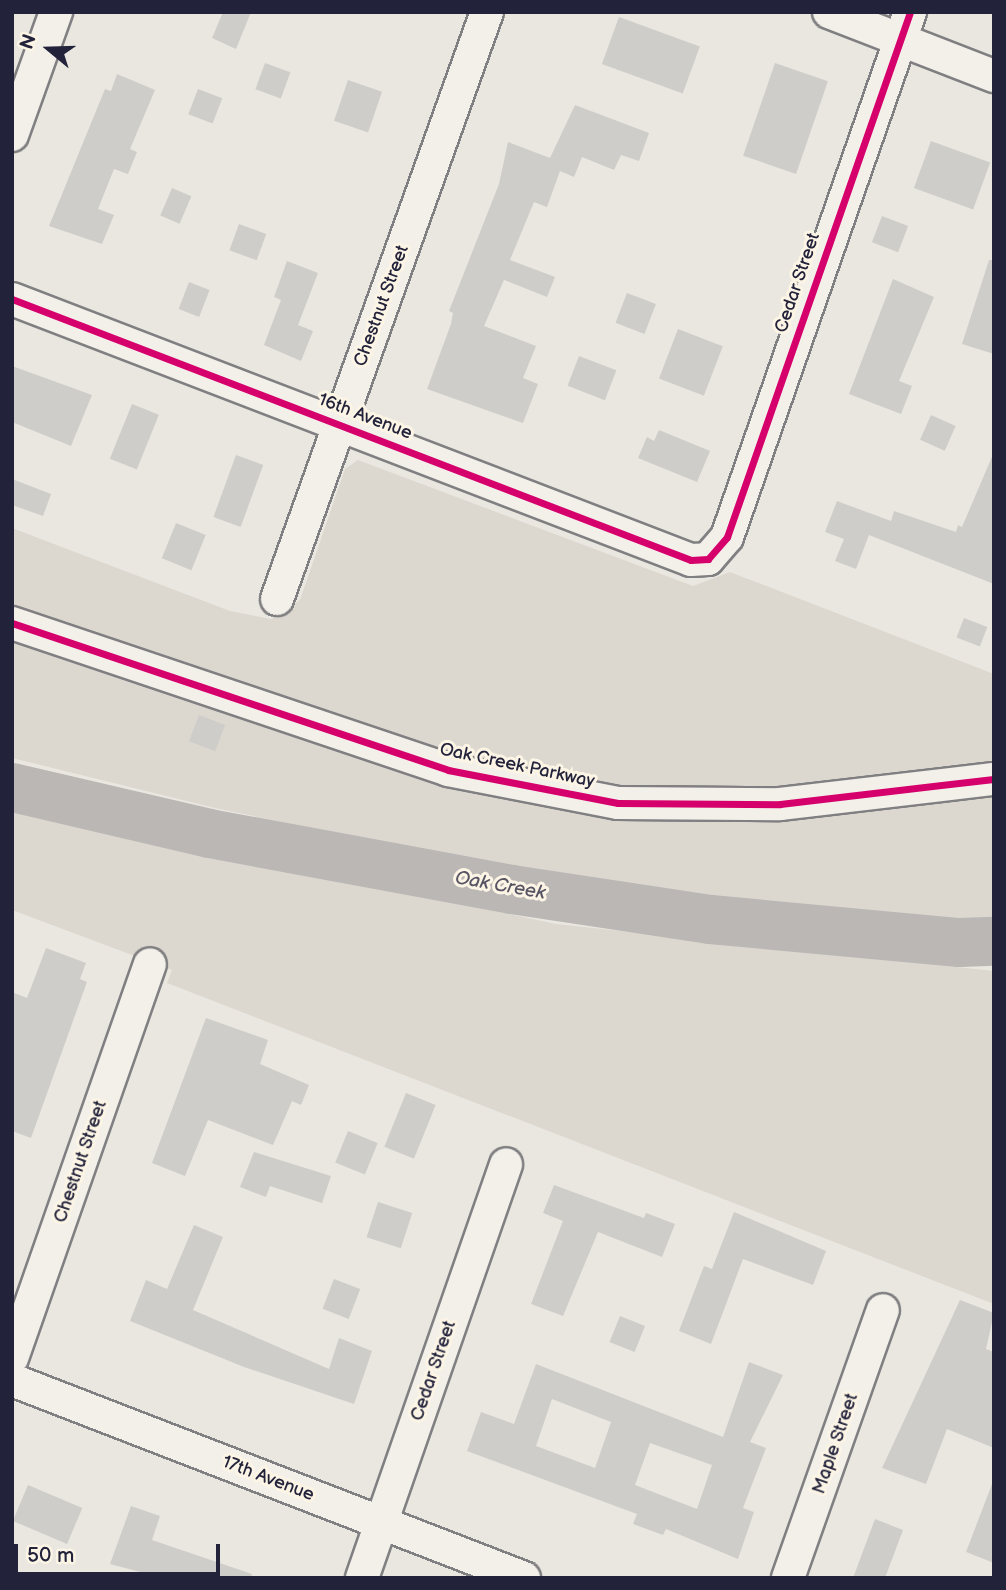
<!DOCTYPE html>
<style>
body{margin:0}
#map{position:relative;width:1006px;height:1590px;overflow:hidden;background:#eae7e0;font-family:"Balsamiq Sans",sans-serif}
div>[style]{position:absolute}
.green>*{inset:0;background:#dcd8d0}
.river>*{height:49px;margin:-24.5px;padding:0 24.5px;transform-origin:24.5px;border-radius:24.5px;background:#bab7b5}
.building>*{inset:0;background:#cfcdc9;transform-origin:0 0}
.roads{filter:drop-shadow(2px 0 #807f81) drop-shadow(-2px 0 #807f81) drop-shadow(0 2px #807f81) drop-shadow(0 -2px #807f81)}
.minor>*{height:32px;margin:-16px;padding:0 16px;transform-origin:16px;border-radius:16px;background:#f3f0ea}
.cycleway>*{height:7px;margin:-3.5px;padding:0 3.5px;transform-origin:3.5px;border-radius:3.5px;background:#d6006c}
span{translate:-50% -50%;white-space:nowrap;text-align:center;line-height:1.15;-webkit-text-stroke:6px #fcf5e5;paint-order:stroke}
.street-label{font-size:18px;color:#22223b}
.water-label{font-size:19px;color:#575564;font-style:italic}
.frame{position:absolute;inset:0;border:14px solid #22223b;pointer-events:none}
.north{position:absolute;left:14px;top:14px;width:70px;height:70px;-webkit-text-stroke:5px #fcf5e5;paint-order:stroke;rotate:289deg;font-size:19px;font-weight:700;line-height:28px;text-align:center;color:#22223b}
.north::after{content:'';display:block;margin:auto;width:24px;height:32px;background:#22223b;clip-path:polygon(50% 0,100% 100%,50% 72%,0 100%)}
.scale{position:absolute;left:14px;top:1544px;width:206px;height:32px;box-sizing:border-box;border:4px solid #22223b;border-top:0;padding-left:9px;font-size:21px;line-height:24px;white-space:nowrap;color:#22223b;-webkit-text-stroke:5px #fcf5e5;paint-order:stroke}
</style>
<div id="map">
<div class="green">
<div style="clip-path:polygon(358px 460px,693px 586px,730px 572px,994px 674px,994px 927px,563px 881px,215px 808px,12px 758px,12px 528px,230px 611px,271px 619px,300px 600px,345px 469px)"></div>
<div style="clip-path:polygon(12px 809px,556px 924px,994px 971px,994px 1304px,167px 983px,172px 970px,12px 910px)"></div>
</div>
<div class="river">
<div style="left:12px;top:787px;width:202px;rotate:13.1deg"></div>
<div style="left:209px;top:833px;width:307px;rotate:10.5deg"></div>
<div style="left:511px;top:889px;width:201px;rotate:8.6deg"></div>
<div style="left:710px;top:919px;width:250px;rotate:5.3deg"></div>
<div style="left:959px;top:942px;width:35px;rotate:-2deg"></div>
</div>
<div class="building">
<div style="clip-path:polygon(223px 12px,251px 12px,236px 49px,212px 38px)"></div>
<div style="left:619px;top:17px;width:86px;height:50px;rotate:20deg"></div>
<div style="left:265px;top:63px;width:27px;height:28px;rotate:20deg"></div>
<div style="left:775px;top:63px;width:56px;height:98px;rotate:19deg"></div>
<div style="clip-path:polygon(117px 74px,155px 90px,130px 149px,137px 152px,128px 174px,114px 169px,98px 209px,114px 215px,102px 244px,49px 226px,105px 89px,111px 91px)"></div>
<div style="left:348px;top:80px;width:36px;height:43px;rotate:19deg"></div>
<div style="left:198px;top:89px;width:26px;height:27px;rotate:21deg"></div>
<div style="clip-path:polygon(575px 105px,649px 133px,639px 161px,621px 155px,614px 170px,582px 157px,574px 177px,560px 171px,547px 207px,534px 202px,510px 260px,555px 277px,547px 297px,504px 280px,484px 326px,536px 346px,523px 378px,538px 384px,523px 423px,427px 389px,451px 324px,453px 313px,449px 311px,499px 184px,508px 142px,550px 158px)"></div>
<div style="left:931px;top:141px;width:63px;height:50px;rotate:20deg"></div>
<div style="left:172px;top:188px;width:21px;height:30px;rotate:23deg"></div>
<div style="left:882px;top:216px;width:28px;height:28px;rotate:21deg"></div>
<div style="left:239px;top:224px;width:29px;height:28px;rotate:20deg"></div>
<div style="clip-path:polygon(989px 260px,994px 260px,994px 354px,962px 344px)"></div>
<div style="clip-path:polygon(287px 261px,318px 273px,298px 325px,313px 331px,301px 361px,264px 345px,281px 300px,274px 297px)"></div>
<div style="clip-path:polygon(893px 279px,934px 297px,899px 381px,912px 386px,901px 414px,849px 394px)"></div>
<div style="left:189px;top:282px;width:22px;height:29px;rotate:21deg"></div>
<div style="left:627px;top:293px;width:31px;height:32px;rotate:21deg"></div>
<div style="left:678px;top:329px;width:48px;height:53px;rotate:21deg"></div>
<div style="left:579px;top:356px;width:40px;height:32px;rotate:21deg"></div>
<div style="clip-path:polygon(12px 366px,92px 395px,71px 446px,12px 422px)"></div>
<div style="left:132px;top:404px;width:29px;height:59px;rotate:22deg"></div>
<div style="left:931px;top:415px;width:27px;height:27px;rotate:24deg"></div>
<div style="clip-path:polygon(659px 430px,710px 451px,697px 482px,638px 458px,647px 437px,654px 441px)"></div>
<div style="clip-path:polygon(994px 452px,994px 584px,869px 535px,856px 569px,835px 561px,844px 539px,825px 532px,837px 501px,891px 521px,894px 511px,956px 532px,958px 525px,962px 527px)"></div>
<div style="left:236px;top:455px;width:29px;height:66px;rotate:20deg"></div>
<div style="clip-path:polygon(12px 479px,51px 494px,43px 516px,12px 505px)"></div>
<div style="left:176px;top:523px;width:32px;height:38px;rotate:22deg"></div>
<div style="left:964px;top:618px;width:25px;height:21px;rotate:21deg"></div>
<div style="left:199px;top:715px;width:28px;height:28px;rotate:21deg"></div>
<div style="clip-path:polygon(46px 948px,86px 963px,80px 979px,87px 982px,31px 1138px,12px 1131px,12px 992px,27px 998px)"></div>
<div style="clip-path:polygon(206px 1018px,268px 1040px,260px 1064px,309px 1085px,301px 1105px,292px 1101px,273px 1145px,208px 1120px,185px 1176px,152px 1163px)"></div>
<div style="left:406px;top:1093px;width:32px;height:58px;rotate:22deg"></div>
<div style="left:348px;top:1131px;width:32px;height:34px;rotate:22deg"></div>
<div style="clip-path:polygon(254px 1152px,331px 1176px,322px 1203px,270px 1186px,266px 1197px,240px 1187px)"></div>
<div style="clip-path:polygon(554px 1185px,644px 1218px,646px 1213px,675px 1224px,662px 1257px,598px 1232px,563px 1316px,531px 1304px,563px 1221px,543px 1213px)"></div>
<div style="left:378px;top:1202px;width:36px;height:37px;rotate:18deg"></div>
<div style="clip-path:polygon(734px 1212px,826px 1251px,813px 1285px,743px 1259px,711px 1344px,679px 1331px,704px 1266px,712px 1269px)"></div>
<div style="clip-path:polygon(194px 1225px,223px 1237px,193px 1310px,329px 1369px,339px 1338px,372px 1351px,354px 1404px,244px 1367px,130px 1321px,146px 1280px,167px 1289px)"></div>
<div style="left:334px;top:1279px;width:28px;height:32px;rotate:21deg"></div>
<div style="clip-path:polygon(960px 1300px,994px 1313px,986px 1349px,994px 1352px,994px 1448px,947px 1429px,926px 1484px,882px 1468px)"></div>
<div style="left:620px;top:1316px;width:27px;height:28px;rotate:22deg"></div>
<div style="clip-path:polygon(evenodd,749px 1362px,783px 1375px,750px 1442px,766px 1448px,743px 1508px,754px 1512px,738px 1559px,666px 1529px,663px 1535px,633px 1524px,637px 1514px,467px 1451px,481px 1412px,514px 1424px,536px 1364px,723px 1437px,749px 1362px,552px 1399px,611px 1422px,595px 1468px,536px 1446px,552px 1399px,749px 1362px,650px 1443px,712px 1465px,697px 1509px,635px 1485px,650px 1443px)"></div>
<div style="clip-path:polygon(992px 1484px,994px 1484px,994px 1563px,966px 1552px)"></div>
<div style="left:28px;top:1485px;width:59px;height:39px;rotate:23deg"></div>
<div style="clip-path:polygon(131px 1506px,160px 1516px,152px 1540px,252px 1574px,251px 1578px,163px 1578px,110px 1564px)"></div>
<div style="clip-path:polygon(875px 1519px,903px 1530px,885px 1578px,853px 1578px)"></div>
</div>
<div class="roads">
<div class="minor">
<div style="left:829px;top:12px;width:177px;rotate:21.2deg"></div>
<div style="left:12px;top:135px;width:131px;rotate:-70.3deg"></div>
<div style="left:12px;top:299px;width:727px;rotate:21.03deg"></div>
<div style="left:691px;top:560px;width:17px;rotate:-3deg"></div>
<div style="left:708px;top:559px;width:29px;rotate:-49deg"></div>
<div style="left:727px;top:537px;width:556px;rotate:-70.78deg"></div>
<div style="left:277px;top:599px;width:623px;rotate:-70.32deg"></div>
<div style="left:12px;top:623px;width:460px;rotate:18.6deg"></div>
<div style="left:448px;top:770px;width:173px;rotate:11deg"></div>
<div style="left:618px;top:803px;width:162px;rotate:0.4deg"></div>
<div style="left:780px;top:804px;width:215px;rotate:-6.7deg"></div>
<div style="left:12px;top:1358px;width:417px;rotate:-70.7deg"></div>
<div style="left:12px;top:1380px;width:549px;rotate:21.14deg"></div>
<div style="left:362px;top:1578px;width:438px;rotate:-70.8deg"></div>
<div style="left:788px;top:1578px;width:284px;rotate:-70.5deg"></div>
</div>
</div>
<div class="cycleway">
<div style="left:12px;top:299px;width:727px;rotate:21.03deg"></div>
<div style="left:691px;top:560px;width:17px;rotate:-3deg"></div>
<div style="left:708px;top:559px;width:29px;rotate:-49deg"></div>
<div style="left:727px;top:537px;width:556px;rotate:-70.78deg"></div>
<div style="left:12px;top:623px;width:460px;rotate:18.6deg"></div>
<div style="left:448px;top:770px;width:173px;rotate:11deg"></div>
<div style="left:618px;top:803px;width:162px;rotate:0.4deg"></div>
<div style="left:780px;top:804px;width:215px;rotate:-6.7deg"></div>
</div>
<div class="street-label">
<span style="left:798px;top:283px;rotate:-71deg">Cedar Street</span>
<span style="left:382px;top:306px;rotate:-70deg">Chestnut Street</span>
<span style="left:365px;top:417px;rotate:21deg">16th Avenue</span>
<span style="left:517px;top:766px;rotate:12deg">Oak Creek Parkway</span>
<span style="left:81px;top:1162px;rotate:-71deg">Chestnut Street</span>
<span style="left:434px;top:1371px;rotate:-71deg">Cedar Street</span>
<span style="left:836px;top:1444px;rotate:-71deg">Maple Street</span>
<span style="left:268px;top:1479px;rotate:21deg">17th Avenue</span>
</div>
<div class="water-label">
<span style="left:500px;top:886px;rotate:10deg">Oak Creek</span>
</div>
<div class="frame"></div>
<div class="north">N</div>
<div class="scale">50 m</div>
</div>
